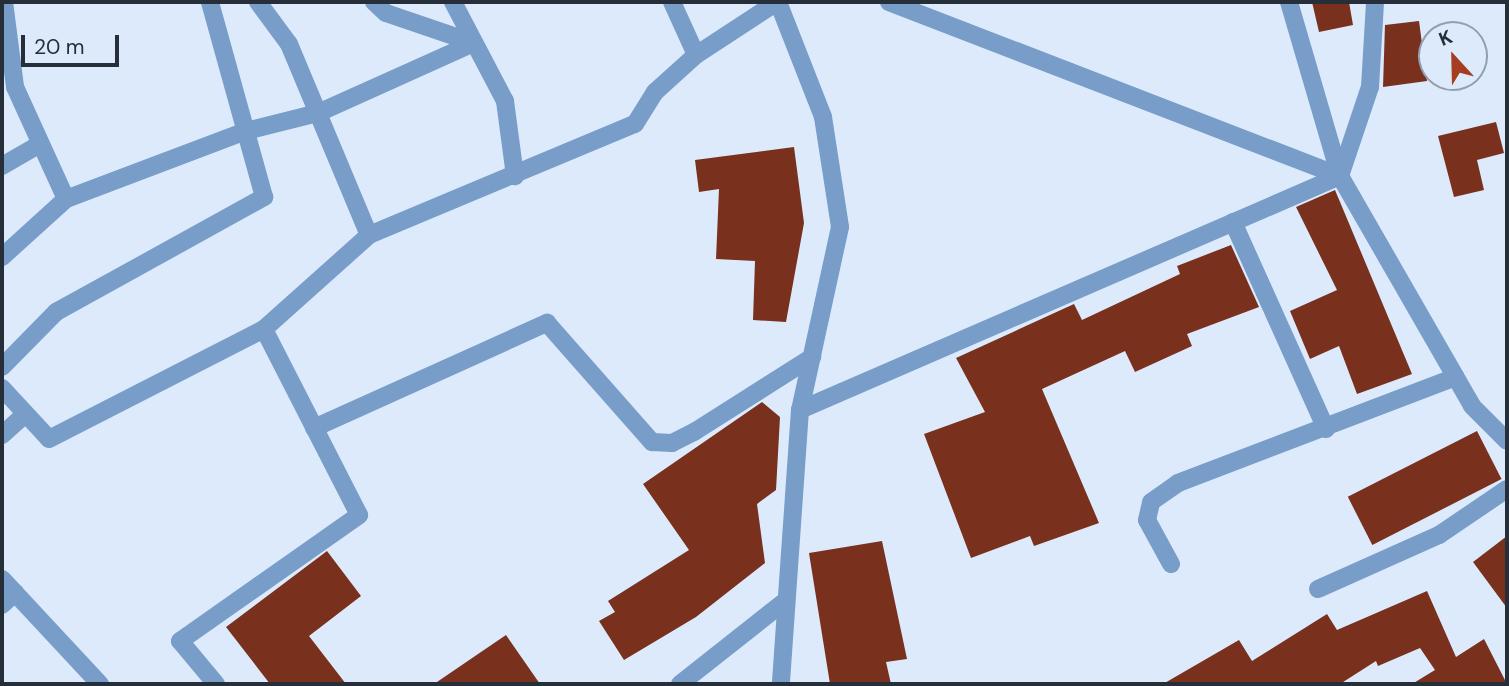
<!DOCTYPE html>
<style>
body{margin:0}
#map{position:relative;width:1509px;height:686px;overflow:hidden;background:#dceafc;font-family:"DM Sans",sans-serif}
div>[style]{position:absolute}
.building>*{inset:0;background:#79301d;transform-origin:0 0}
.street>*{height:18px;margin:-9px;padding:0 9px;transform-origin:9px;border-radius:9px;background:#789dc8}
span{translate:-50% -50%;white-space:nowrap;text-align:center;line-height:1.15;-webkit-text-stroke:7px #dceafc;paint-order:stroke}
.frame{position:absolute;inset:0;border:4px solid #252e39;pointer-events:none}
.north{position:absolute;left:1418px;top:21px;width:70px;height:70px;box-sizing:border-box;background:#dceafc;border:2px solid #939fae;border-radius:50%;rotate:338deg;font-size:19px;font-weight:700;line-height:28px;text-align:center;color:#252e39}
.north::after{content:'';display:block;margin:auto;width:24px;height:32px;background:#a53d21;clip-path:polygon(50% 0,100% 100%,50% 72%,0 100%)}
.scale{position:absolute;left:21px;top:35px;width:98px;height:32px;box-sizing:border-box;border:4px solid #252e39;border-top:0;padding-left:9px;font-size:21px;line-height:24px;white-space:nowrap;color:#252e39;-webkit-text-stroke:5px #dceafc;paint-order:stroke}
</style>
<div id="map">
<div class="building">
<div style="clip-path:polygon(1312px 2px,1349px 2px,1353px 25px,1319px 32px)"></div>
<div style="clip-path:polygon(1419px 21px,1427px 81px,1383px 87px,1385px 25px)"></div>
<div style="clip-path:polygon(1496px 122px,1504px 153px,1477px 160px,1484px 190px,1454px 197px,1438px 136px)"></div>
<div style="clip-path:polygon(794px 147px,804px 223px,786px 322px,753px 320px,755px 261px,716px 259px,719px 189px,699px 192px,695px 160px)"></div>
<div style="clip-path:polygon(1335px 190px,1412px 374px,1357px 394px,1339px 346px,1310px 359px,1290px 311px,1337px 290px,1296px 207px)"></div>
<div style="clip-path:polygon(1231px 245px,1259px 307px,1187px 334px,1192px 346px,1135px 372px,1125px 351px,1042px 389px,1099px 523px,1034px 546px,1030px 536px,971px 558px,924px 434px,985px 412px,956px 358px,1074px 304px,1082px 320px,1180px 274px,1177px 266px)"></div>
<div style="clip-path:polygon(762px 402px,780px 417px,776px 490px,757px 504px,765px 563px,696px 617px,624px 660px,599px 621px,615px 612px,608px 601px,689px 550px,643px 484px)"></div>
<div style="left:1477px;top:431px;width:54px;height:145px;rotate:63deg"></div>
<div style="clip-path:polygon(1507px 536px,1507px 608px,1473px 562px)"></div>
<div style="clip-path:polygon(882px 541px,907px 659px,886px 662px,891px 684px,830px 684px,809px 553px)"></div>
<div style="clip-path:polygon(327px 551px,361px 596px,309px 636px,346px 684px,270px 684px,226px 627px)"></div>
<div style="clip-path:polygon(1427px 591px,1456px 657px,1484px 639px,1507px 684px,1412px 684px,1435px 670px,1420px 648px,1378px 666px,1376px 661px,1340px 684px,1163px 684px,1239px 640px,1252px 661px,1327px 614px,1337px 630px)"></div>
<div style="clip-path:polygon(506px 635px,540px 684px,434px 684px)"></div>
</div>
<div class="street">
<div style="left:4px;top:2px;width:86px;rotate:82.6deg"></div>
<div style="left:15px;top:87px;width:123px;rotate:65.5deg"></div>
<div style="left:258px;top:2px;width:52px;rotate:53.6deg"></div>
<div style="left:289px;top:44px;width:207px;rotate:67.3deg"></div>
<div style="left:374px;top:2px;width:16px;rotate:43deg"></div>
<div style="left:386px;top:13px;width:93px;rotate:18.8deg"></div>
<div style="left:453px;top:2px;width:112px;rotate:62.3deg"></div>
<div style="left:505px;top:101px;width:76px;rotate:82.4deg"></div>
<div style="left:672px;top:2px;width:58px;rotate:65.6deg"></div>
<div style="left:778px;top:2px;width:123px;rotate:68.6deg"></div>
<div style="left:823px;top:117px;width:111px;rotate:81.2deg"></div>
<div style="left:840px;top:227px;width:187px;rotate:102.3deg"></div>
<div style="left:800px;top:410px;width:275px;rotate:94deg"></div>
<div style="left:889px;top:2px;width:483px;rotate:21.1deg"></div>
<div style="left:1340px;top:176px;width:265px;rotate:60.1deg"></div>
<div style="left:1472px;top:406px;width:49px;rotate:45deg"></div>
<div style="left:1289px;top:2px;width:181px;rotate:73.7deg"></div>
<div style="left:2px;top:166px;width:44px;rotate:-30.1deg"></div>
<div style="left:1233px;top:222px;width:227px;rotate:65.8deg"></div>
<div style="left:2px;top:257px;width:86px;rotate:-42.2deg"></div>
<div style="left:66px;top:199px;width:192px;rotate:-20.7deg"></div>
<div style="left:246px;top:131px;width:74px;rotate:-14deg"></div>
<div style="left:318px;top:113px;width:171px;rotate:-24.2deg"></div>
<div style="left:2px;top:367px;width:77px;rotate:-45.5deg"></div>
<div style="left:56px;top:312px;width:238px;rotate:-28.9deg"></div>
<div style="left:264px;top:197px;width:202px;rotate:-105.5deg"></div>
<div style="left:2px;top:388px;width:69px;rotate:47.3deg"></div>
<div style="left:49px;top:439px;width:242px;rotate:-27.1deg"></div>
<div style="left:264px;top:329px;width:141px;rotate:-41.8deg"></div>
<div style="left:369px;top:235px;width:288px;rotate:-22.7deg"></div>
<div style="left:635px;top:124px;width:38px;rotate:-58deg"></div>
<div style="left:655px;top:92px;width:55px;rotate:-42.1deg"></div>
<div style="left:696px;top:55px;width:97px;rotate:-33.2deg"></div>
<div style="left:800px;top:410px;width:589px;rotate:-23.43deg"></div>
<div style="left:1340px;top:176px;width:94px;rotate:-71.4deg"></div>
<div style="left:1370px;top:87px;width:85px;rotate:-86.6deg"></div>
<div style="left:314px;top:428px;width:256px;rotate:-24.3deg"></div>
<div style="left:547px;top:323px;width:159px;rotate:48.6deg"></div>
<div style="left:652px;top:442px;width:20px;rotate:3deg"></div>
<div style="left:672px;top:443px;width:25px;rotate:-27deg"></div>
<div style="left:694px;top:432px;width:140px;rotate:-32.4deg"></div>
<div style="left:2px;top:435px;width:31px;rotate:-42deg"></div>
<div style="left:1171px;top:564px;width:50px;rotate:-118.6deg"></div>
<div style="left:1147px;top:520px;width:18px;rotate:-77deg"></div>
<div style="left:1151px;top:502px;width:33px;rotate:-35deg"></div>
<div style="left:1178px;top:483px;width:297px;rotate:-20.9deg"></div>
<div style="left:2px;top:579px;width:144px;rotate:47deg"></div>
<div style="left:1318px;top:589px;width:133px;rotate:-24.1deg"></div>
<div style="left:1439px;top:535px;width:82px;rotate:-34.1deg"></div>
<div style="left:2px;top:605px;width:18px;rotate:-43deg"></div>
<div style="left:216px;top:684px;width:56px;rotate:-129.9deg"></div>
<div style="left:180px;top:641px;width:219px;rotate:-35.1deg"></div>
<div style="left:359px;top:515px;width:209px;rotate:-117.1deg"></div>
<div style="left:680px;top:684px;width:132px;rotate:-38.3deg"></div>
</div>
<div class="frame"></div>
<div class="north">K</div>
<div class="scale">20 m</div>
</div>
